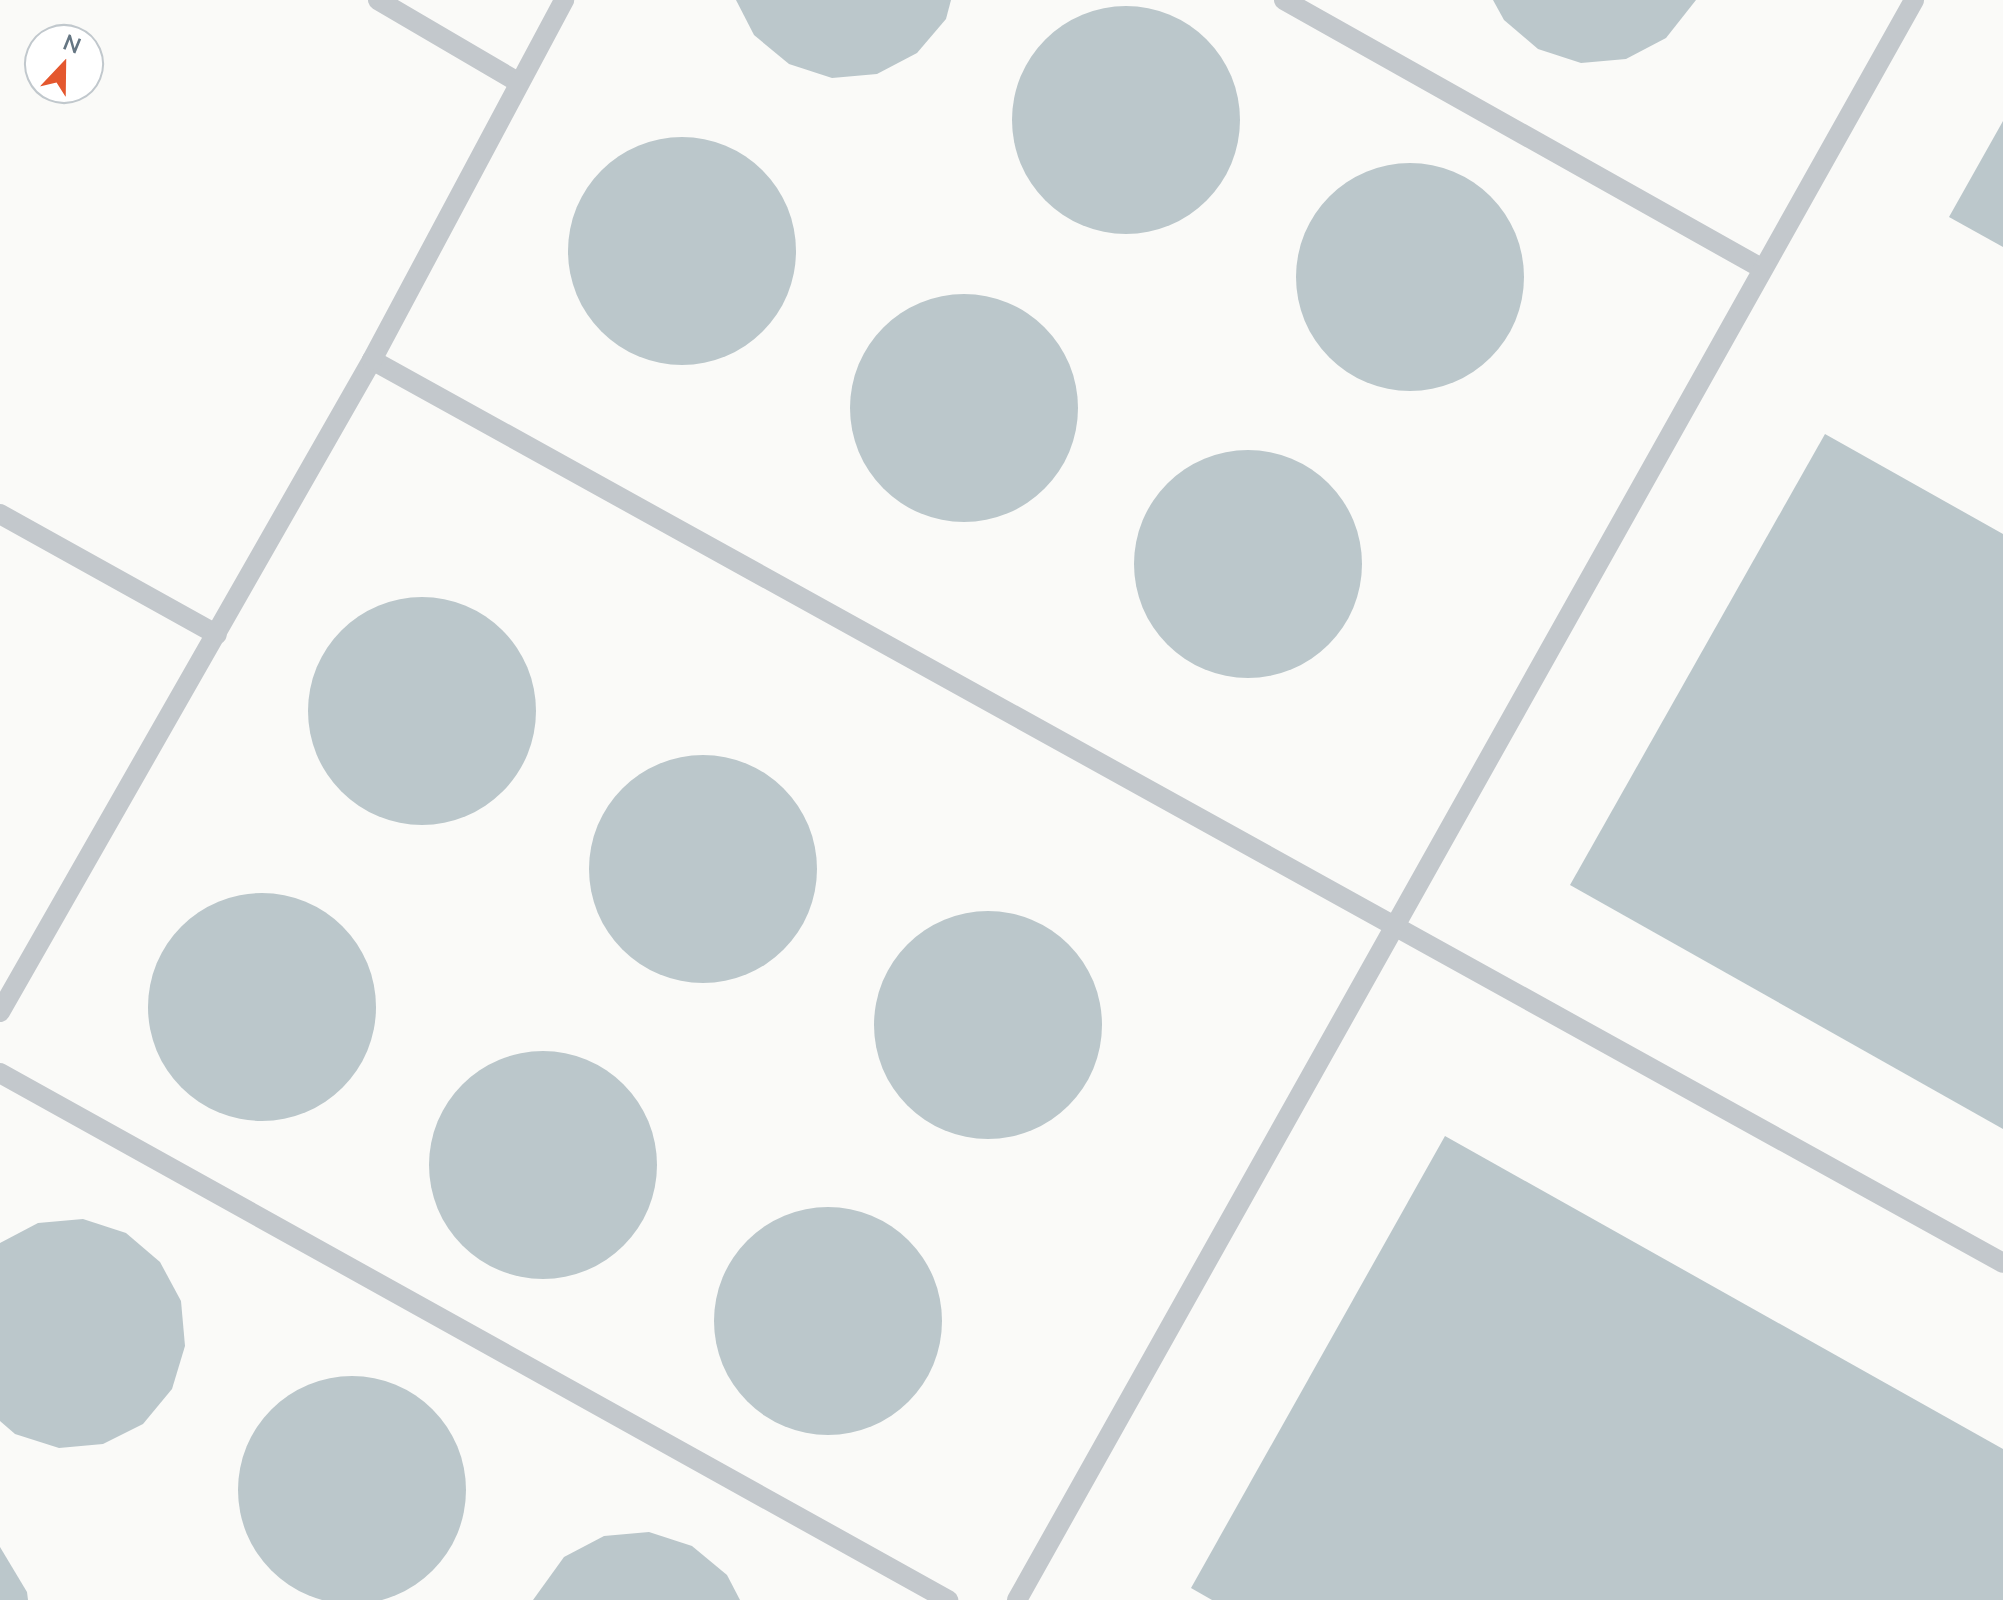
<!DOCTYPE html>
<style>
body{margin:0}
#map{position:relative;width:2003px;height:1600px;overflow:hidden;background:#fafaf8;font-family:Mulish,sans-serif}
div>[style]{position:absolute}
.water>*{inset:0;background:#bbc7cb}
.round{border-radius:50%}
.lane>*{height:20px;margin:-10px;padding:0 10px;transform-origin:10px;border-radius:10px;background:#c3c8cc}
span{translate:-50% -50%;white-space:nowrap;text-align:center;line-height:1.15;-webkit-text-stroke:8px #fff;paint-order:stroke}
.north{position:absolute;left:24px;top:24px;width:80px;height:80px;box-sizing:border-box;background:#fff;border:2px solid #c1c8cd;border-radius:50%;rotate:22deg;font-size:22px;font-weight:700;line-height:32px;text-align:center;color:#657683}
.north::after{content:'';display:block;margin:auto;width:28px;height:36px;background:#e4572e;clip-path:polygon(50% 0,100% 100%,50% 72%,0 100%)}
</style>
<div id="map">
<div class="water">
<div style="clip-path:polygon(736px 0,951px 0,946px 19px,917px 53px,877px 74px,832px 78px,789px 64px,754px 35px)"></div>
<div style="clip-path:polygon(1493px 0,1696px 0,1666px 38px,1626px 59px,1581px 63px,1538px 49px,1504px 20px)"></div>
<div class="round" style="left:1012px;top:6px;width:228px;height:228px"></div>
<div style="clip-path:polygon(2003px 121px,2003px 247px,1949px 217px)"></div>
<div class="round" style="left:568px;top:137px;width:228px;height:228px"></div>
<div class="round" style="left:1296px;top:163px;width:228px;height:228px"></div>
<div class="round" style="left:850px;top:294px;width:228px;height:228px"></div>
<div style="clip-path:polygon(1825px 434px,2003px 534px,2003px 1129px,1570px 885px)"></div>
<div class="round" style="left:1134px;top:450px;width:228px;height:228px"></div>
<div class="round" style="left:308px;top:597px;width:228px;height:228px"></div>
<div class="round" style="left:589px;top:755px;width:228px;height:228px"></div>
<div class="round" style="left:148px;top:893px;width:228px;height:228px"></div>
<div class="round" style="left:874px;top:911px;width:228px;height:228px"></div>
<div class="round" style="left:429px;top:1051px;width:228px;height:228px"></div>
<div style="clip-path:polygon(1445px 1136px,2003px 1449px,2003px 1600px,1212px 1600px,1191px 1588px)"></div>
<div class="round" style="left:714px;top:1207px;width:228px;height:228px"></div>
<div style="clip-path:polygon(83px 1219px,126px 1233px,160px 1262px,181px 1301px,185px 1346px,172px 1389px,143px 1424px,103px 1444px,59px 1448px,15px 1434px,0 1421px,0 1243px,38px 1223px)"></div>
<div class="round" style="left:238px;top:1376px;width:228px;height:228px"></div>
<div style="clip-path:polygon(649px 1532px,692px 1546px,727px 1575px,740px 1600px,533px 1600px,564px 1557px,604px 1536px)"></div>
<div style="clip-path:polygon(0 1547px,27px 1592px,28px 1600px,0 1600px)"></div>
</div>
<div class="lane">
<div style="left:378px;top:0;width:162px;rotate:30.4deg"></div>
<div style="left:1284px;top:0;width:549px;rotate:29.32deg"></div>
<div style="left:372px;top:360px;width:1864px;rotate:28.97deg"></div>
<div style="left:0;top:514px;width:248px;rotate:29.1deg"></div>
<div style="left:0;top:1012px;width:751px;rotate:-60.29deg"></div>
<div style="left:372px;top:360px;width:408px;rotate:-61.9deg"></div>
<div style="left:0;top:1073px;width:1085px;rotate:29.07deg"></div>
<div style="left:1017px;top:1600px;width:1834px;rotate:-60.72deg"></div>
</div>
<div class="north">N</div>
</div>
